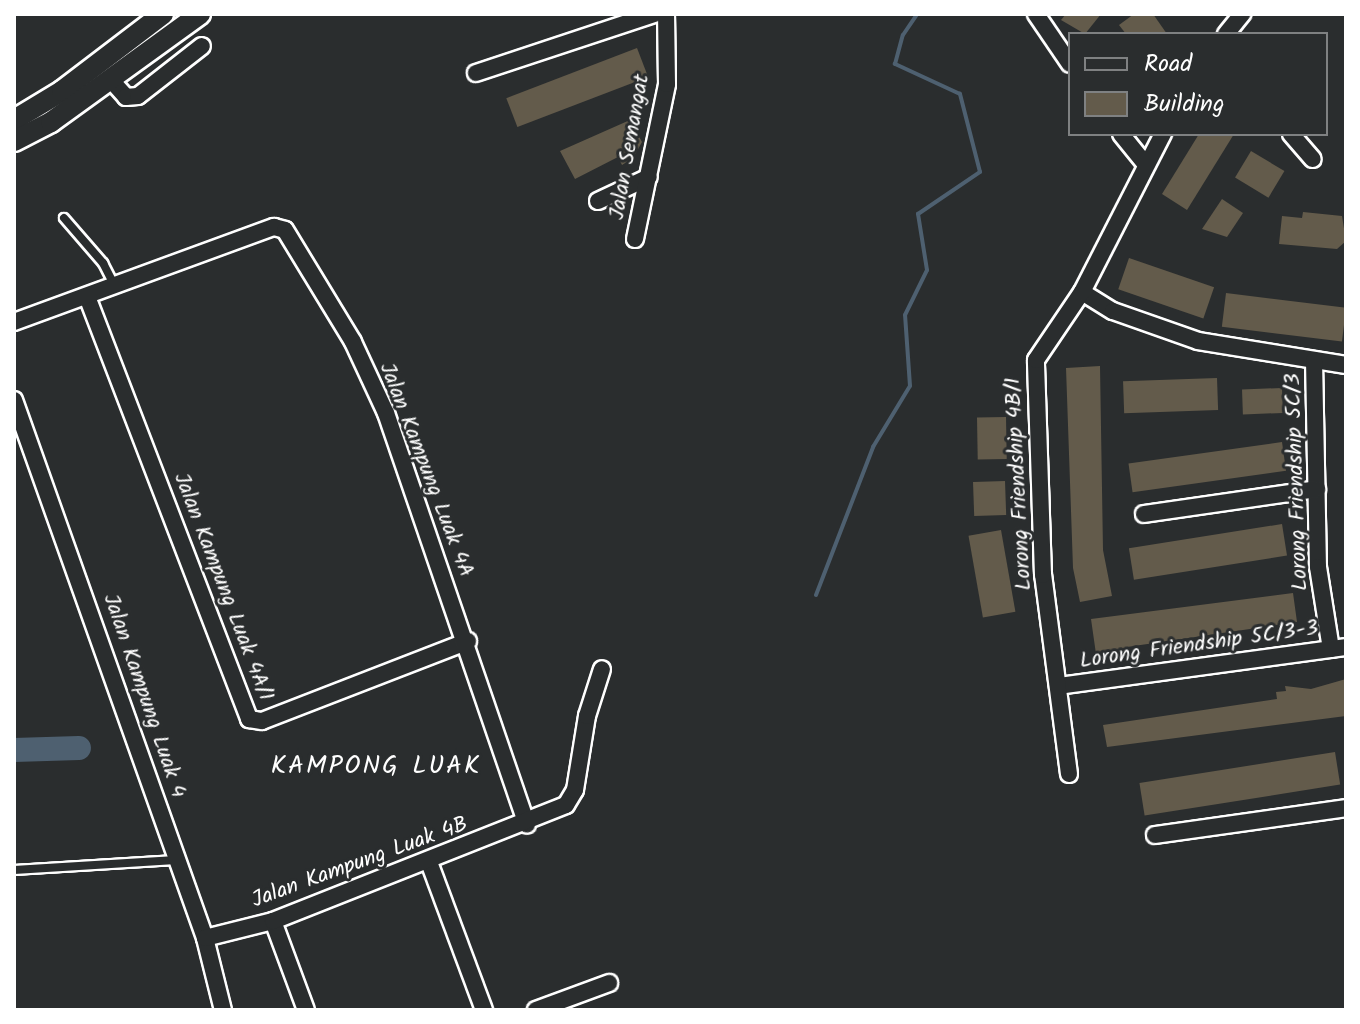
<!DOCTYPE html>
<style>
body{margin:0}
#map{position:relative;width:1360px;height:1024px;overflow:hidden;background:#2a2d2e;font-family:Kalam,sans-serif}
div>[style]{position:absolute}
.stream>*{height:4px;margin:-2px;padding:0 2px;transform-origin:2px;border-radius:2px;background:#4e6070}
.river>*{height:24px;margin:-12px;padding:0 12px;transform-origin:12px;border-radius:12px;background:#4e6070}
.building>*{inset:0;background:#635b4b;transform-origin:0 0}
.roads{filter:drop-shadow(2px 0 #fff) drop-shadow(-2px 0 #fff) drop-shadow(0 2px #fff) drop-shadow(0 -2px #fff)}
.service>*{height:8px;margin:-4px;padding:0 4px;transform-origin:4px;border-radius:4px;background:#2a2d2e}
.minor>*{height:16px;margin:-8px;padding:0 8px;transform-origin:8px;border-radius:8px;background:#2a2d2e}
.tertiary>*{height:20px;margin:-10px;padding:0 10px;transform-origin:10px;border-radius:10px;background:#2a2d2e}
span{translate:-50% -50%;white-space:nowrap;text-align:center;line-height:1.15;-webkit-text-stroke:6px #2a2d2e;paint-order:stroke}
.street-label{font-size:22px;color:#fff}
.quarter-label{font-size:26px;color:#fff;letter-spacing:2px}
.frame{position:absolute;inset:0;border:16px solid #fff;pointer-events:none}
.legend{position:absolute;left:1068px;top:32px;width:260px;height:104px;box-sizing:border-box;background:#2a2d2e;border:2px solid #7f8182;margin:0;padding:10px 14px;list-style:none;font-size:24px;color:#fff}
.legend li{display:flex;align-items:center;gap:16px;height:40px}
.legend b{width:40px;border:2px solid #7f8182}
</style>
<div id="map">
<div class="stream">
<div style="left:816px;top:595px;width:159px;rotate:-68.9deg"></div>
<div style="left:873px;top:447px;width:71px;rotate:-58.8deg"></div>
<div style="left:910px;top:386px;width:71px;rotate:-94deg"></div>
<div style="left:905px;top:315px;width:50px;rotate:-63.9deg"></div>
<div style="left:927px;top:270px;width:57px;rotate:-99.1deg"></div>
<div style="left:918px;top:214px;width:75px;rotate:-34.1deg"></div>
<div style="left:980px;top:172px;width:81px;rotate:-104.4deg"></div>
<div style="left:960px;top:94px;width:72px;rotate:-155.2deg"></div>
<div style="left:895px;top:64px;width:30px;rotate:-75deg"></div>
<div style="left:903px;top:35px;width:25px;rotate:-56deg"></div>
</div>
<div class="river">
<div style="left:14px;top:750px;width:65px;rotate:-1.8deg"></div>
</div>
<div class="building">
<div style="clip-path:polygon(1066px 14px,1101px 14px,1085px 34px,1061px 20px)"></div>
<div style="clip-path:polygon(1134px 14px,1153px 14px,1167px 34px,1126px 34px,1119px 25px)"></div>
<div style="left:637px;top:48px;width:31px;height:140px;rotate:69deg"></div>
<div style="clip-path:polygon(630px 120px,642px 142px,633px 158px,622px 165px,618px 157px,575px 179px,560px 151px)"></div>
<div style="clip-path:polygon(1199px 134px,1234px 134px,1187px 210px,1162px 194px)"></div>
<div style="left:1251px;top:151px;width:39px;height:31px;rotate:31deg"></div>
<div style="clip-path:polygon(1222px 199px,1243px 213px,1227px 237px,1202px 229px)"></div>
<div style="clip-path:polygon(1303px 212px,1342px 216px,1346px 241px,1337px 249px,1279px 244px,1282px 216px,1302px 218px)"></div>
<div style="left:1129px;top:258px;width:90px;height:33px;rotate:19deg"></div>
<div style="left:1226px;top:293px;width:121px;height:34px;rotate:7deg"></div>
<div style="clip-path:polygon(1100px 366px,1103px 550px,1112px 596px,1080px 602px,1073px 568px,1066px 368px)"></div>
<div style="left:1217px;top:378px;width:32px;height:94px;rotate:88deg"></div>
<div style="left:1282px;top:388px;width:25px;height:40px;rotate:88deg"></div>
<div style="left:1006px;top:417px;width:42px;height:29px;rotate:89deg"></div>
<div style="left:1282px;top:442px;width:29px;height:155px;rotate:82deg"></div>
<div style="left:1005px;top:481px;width:34px;height:32px;rotate:88deg"></div>
<div style="left:1282px;top:524px;width:32px;height:155px;rotate:81deg"></div>
<div style="left:1001px;top:530px;width:83px;height:33px;rotate:80deg"></div>
<div style="clip-path:polygon(1293px 593px,1297px 622px,1127px 647px,1124px 656px,1104px 659px,1103px 652px,1096px 654px,1091px 619px)"></div>
<div style="clip-path:polygon(1346px 679px,1346px 716px,1107px 747px,1103px 725px,1277px 699px,1276px 692px,1286px 691px,1285px 686px,1311px 689px)"></div>
<div style="left:1335px;top:752px;width:33px;height:198px;rotate:81deg"></div>
</div>
<div class="roads">
<div class="service">
<div style="left:64px;top:218px;width:60px;rotate:49.1deg"></div>
<div style="left:103px;top:263px;width:27px;rotate:63deg"></div>
<div style="left:14px;top:870px;width:162px;rotate:-3.5deg"></div>
</div>
<div class="minor">
<div style="left:1036px;top:14px;width:60px;rotate:55.8deg"></div>
<div style="left:1226px;top:34px;width:26px;rotate:-51deg"></div>
<div style="left:476px;top:73px;width:188px;rotate:-18.3deg"></div>
<div style="left:110px;top:79px;width:24px;rotate:48deg"></div>
<div style="left:126px;top:97px;width:12px;rotate:-5deg"></div>
<div style="left:138px;top:96px;width:81px;rotate:-38deg"></div>
<div style="left:1121px;top:134px;width:38px;rotate:51deg"></div>
<div style="left:1291px;top:134px;width:33px;rotate:49deg"></div>
<div style="left:598px;top:201px;width:56px;rotate:-25.2deg"></div>
<div style="left:635px;top:239px;width:158px;rotate:-78.3deg"></div>
<div style="left:667px;top:84px;width:70px;rotate:-90.8deg"></div>
<div style="left:1082px;top:292px;width:36px;rotate:32deg"></div>
<div style="left:1113px;top:311px;width:90px;rotate:19.4deg"></div>
<div style="left:1198px;top:341px;width:150px;rotate:9.2deg"></div>
<div style="left:88px;top:299px;width:450px;rotate:69deg"></div>
<div style="left:249px;top:719px;width:13px;rotate:9deg"></div>
<div style="left:262px;top:721px;width:221px;rotate:-21.2deg"></div>
<div style="left:14px;top:322px;width:277px;rotate:-20.1deg"></div>
<div style="left:274px;top:227px;width:11px;rotate:15deg"></div>
<div style="left:285px;top:230px;width:131px;rotate:58.7deg"></div>
<div style="left:353px;top:342px;width:78px;rotate:65.1deg"></div>
<div style="left:386px;top:413px;width:435px;rotate:71.1deg"></div>
<div style="left:1314px;top:360px;width:207px;rotate:88.9deg"></div>
<div style="left:1318px;top:567px;width:83px;rotate:81deg"></div>
<div style="left:14px;top:400px;width:571px;rotate:70.45deg"></div>
<div style="left:205px;top:938px;width:74px;rotate:76deg"></div>
<div style="left:1144px;top:514px;width:175px;rotate:-8.2deg"></div>
<div style="left:1058px;top:686px;width:291px;rotate:-7.7deg"></div>
<div style="left:1069px;top:774px;width:201px;rotate:-97.4deg"></div>
<div style="left:1043px;top:575px;width:215px;rotate:-91.9deg"></div>
<div style="left:1036px;top:360px;width:82px;rotate:-55.9deg"></div>
<div style="left:1082px;top:292px;width:178px;rotate:-62.9deg"></div>
<div style="left:1155px;top:835px;width:193px;rotate:-8deg"></div>
<div style="left:429px;top:862px;width:158px;rotate:69.6deg"></div>
<div style="left:273px;top:921px;width:95px;rotate:69.7deg"></div>
<div style="left:205px;top:938px;width:70px;rotate:-14deg"></div>
<div style="left:273px;top:921px;width:315px;rotate:-21.6deg"></div>
<div style="left:566px;top:805px;width:17px;rotate:-59deg"></div>
<div style="left:575px;top:790px;width:75px;rotate:-80.8deg"></div>
<div style="left:587px;top:716px;width:49px;rotate:-72.3deg"></div>
<div style="left:536px;top:1010px;width:78px;rotate:-20.3deg"></div>
</div>
<div class="tertiary">
<div style="left:14px;top:120px;width:56px;rotate:-31.1deg"></div>
<div style="left:62px;top:91px;width:127px;rotate:-37.3deg"></div>
<div style="left:14px;top:141px;width:42px;rotate:-27.2deg"></div>
<div style="left:51px;top:122px;width:184px;rotate:-35.9deg"></div>
</div>
</div>
<div class="street-label">
<span style="left:630px;top:147px;rotate:-80deg">Jalan Semangat</span>
<span style="left:426px;top:470px;rotate:69deg">Jalan Kampung Luak 4A</span>
<span style="left:1297px;top:482px;rotate:-92deg">Lorong Friendship 5C/3</span>
<span style="left:1019px;top:484px;rotate:-93deg">Lorong Friendship 4B/1</span>
<span style="left:223px;top:587px;rotate:69deg">Jalan Kampung Luak 4A/1</span>
<span style="left:1199px;top:645px;rotate:-8deg">Lorong Friendship 5C/3-3</span>
<span style="left:144px;top:696px;rotate:71deg">Jalan Kampung Luak 4</span>
<span style="left:360px;top:863px;rotate:-20deg">Jalan Kampung Luak 4B</span>
</div>
<div class="quarter-label">
<span style="left:376px;top:767px">KAMPONG LUAK</span>
</div>
<div class="frame"></div>
<ul class="legend">
<li><b style="height:10px;background:#2a2d2e"></b>Road</li>
<li><b style="height:22px;background:#635b4b"></b>Building</li>
</ul>
</div>
